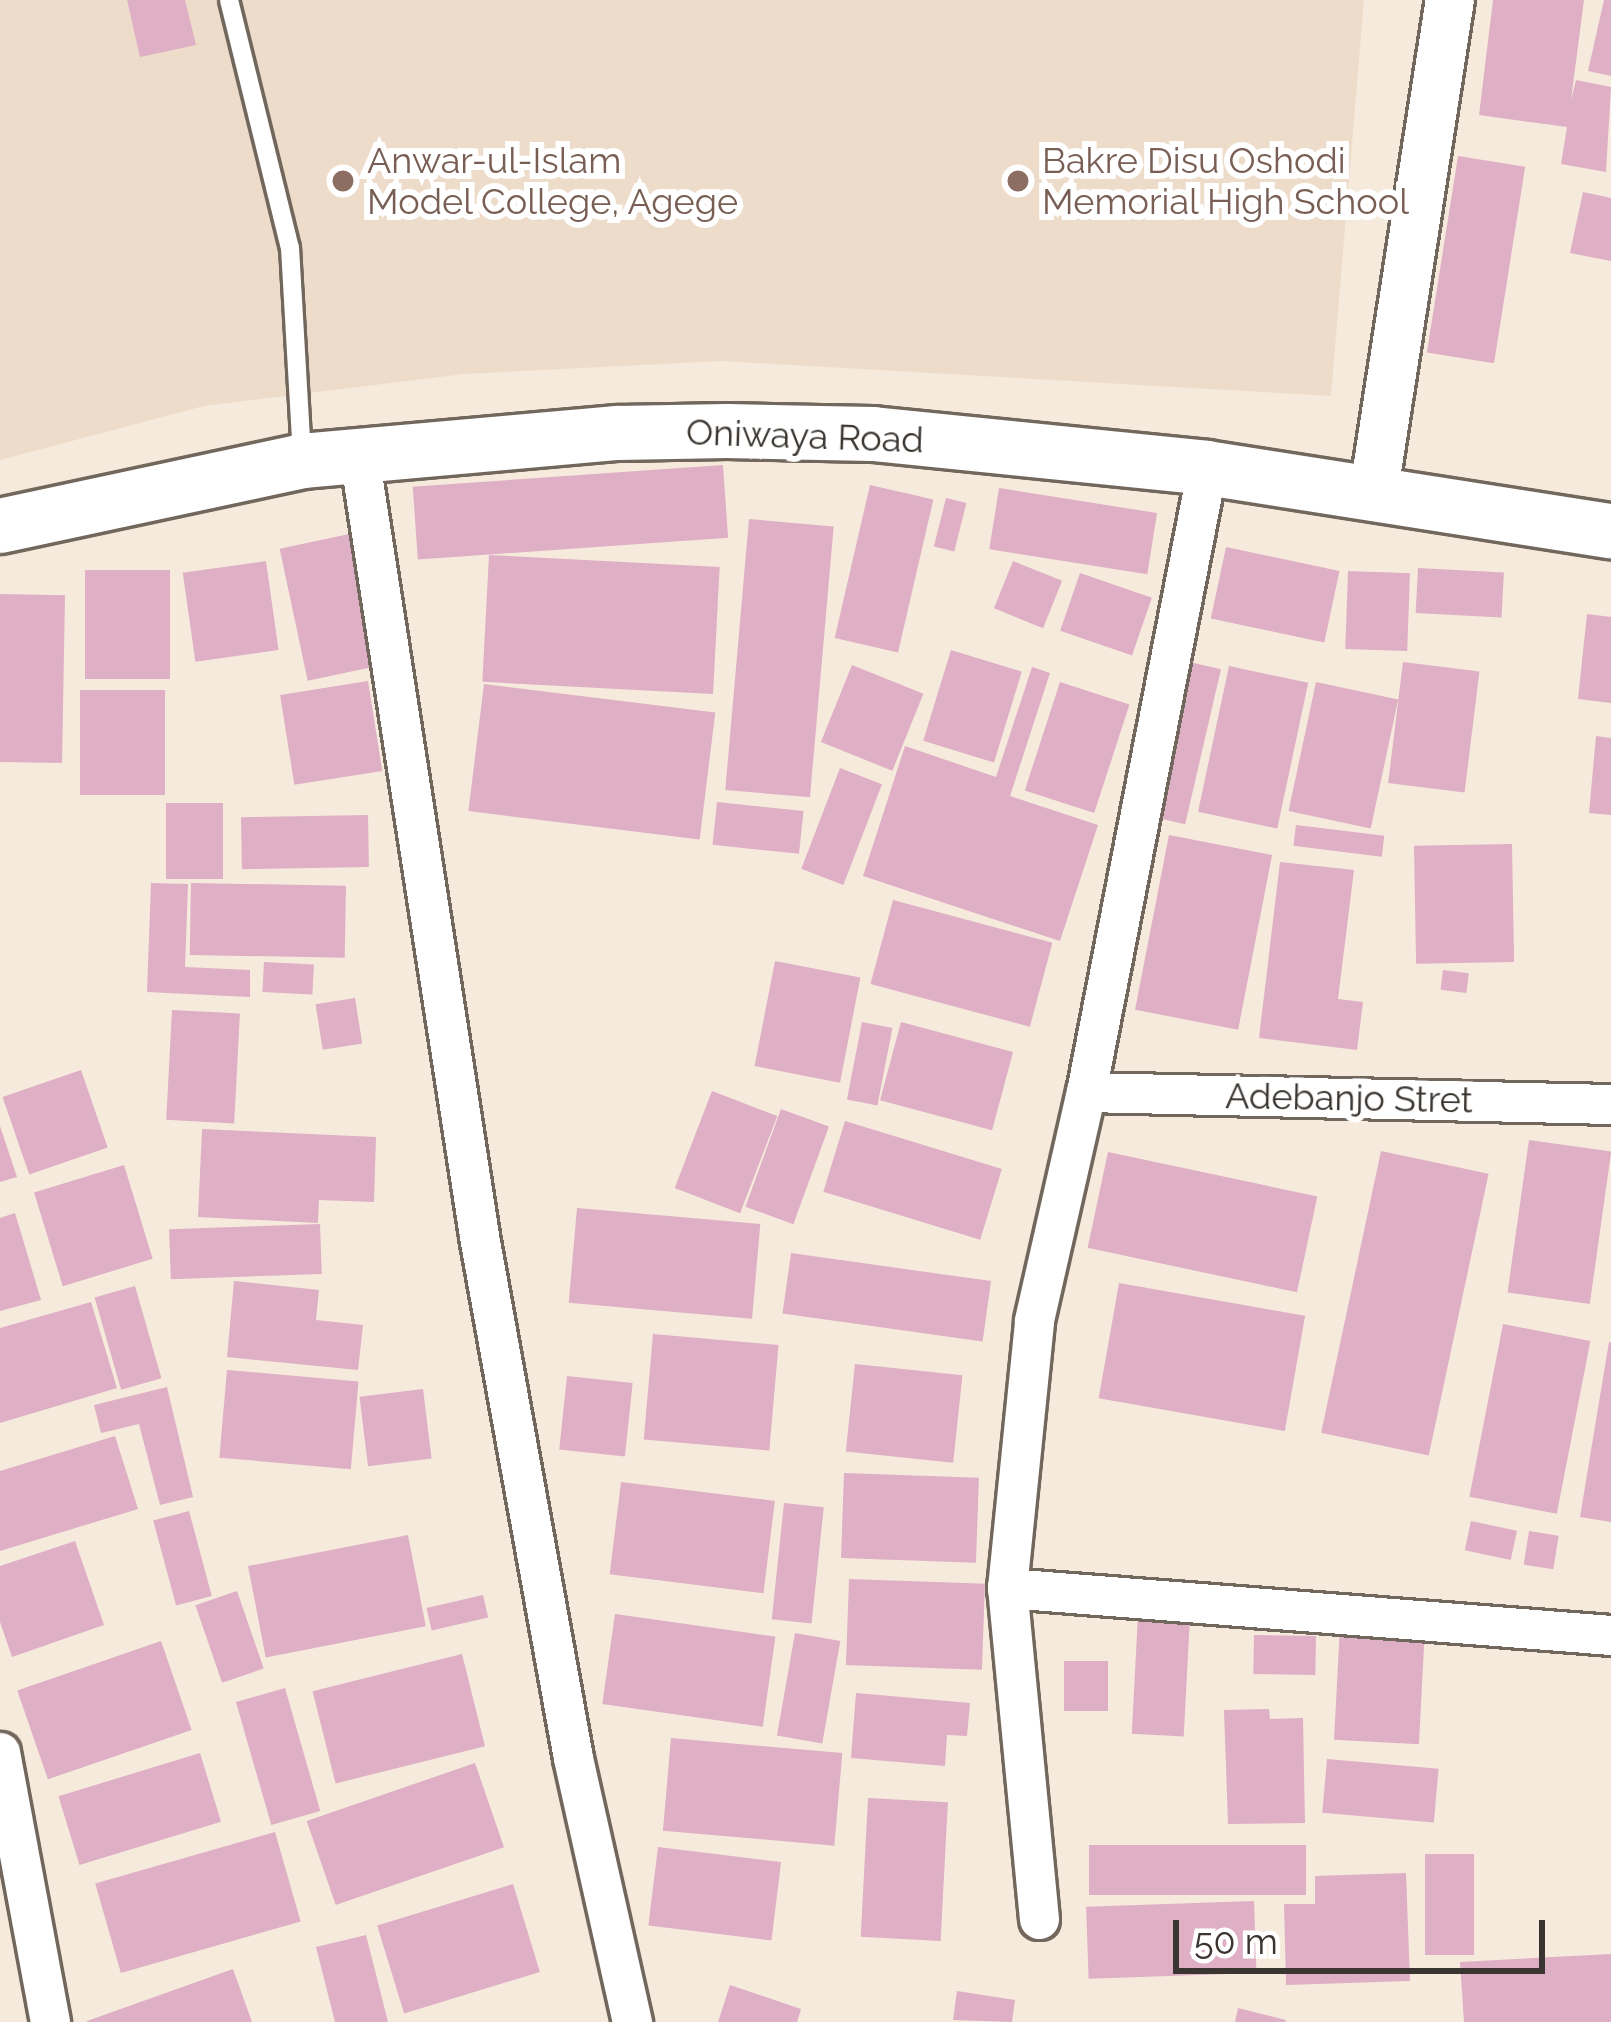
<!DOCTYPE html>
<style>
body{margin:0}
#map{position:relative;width:1611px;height:2022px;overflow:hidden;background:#f6eadc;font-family:Raleway,sans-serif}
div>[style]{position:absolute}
.built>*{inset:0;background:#eddcc9}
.building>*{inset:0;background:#deafc5;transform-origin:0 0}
.roads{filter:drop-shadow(3px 0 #72675c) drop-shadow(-3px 0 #72675c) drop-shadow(0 3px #72675c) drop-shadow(0 -3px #72675c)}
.service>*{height:18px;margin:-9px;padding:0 9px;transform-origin:9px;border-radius:9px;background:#fff}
.minor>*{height:39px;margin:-19.5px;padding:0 19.5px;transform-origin:19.5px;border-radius:19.5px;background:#fff}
.tertiary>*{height:48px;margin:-24px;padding:0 24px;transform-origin:24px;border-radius:24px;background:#fff}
.secondary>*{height:54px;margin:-27px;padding:0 27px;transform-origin:27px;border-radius:27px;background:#fff}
.dots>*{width:33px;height:33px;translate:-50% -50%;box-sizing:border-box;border:6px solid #fff;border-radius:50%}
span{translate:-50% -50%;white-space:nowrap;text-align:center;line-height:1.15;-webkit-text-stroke:12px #fff;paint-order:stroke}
.education-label{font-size:36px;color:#785e54}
.left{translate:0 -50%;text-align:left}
.street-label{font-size:36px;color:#3a3530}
.scale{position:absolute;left:1173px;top:1920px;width:372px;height:54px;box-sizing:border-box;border:6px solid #3a3530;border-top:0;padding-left:15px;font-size:36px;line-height:42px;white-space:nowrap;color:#3a3530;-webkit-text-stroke:9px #fff;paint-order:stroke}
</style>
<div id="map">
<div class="built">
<div style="clip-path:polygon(0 0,1364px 0,1331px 396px,722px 361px,464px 374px,204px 406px,0 460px)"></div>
</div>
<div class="building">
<div style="clip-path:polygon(127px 0,185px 0,196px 45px,140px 57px)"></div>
<div style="clip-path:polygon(1493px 0,1584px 0,1571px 100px,1576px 80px,1611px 87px,1606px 172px,1561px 164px,1567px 127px,1479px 115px)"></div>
<div style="clip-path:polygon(1604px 0,1611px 0,1611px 76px,1588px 71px)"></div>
<div style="left:1458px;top:156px;width:68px;height:199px;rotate:9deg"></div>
<div style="clip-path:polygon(1583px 192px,1611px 198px,1611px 261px,1570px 253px)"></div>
<div style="left:723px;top:465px;width:73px;height:311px;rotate:86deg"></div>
<div style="left:870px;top:485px;width:65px;height:157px;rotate:13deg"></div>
<div style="left:999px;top:488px;width:160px;height:62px;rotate:9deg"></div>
<div style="left:946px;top:498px;width:21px;height:50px;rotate:14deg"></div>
<div style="left:749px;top:519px;width:85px;height:272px;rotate:5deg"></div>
<div style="left:354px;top:533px;width:135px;height:76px;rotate:78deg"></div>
<div style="left:1226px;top:547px;width:116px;height:73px;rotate:12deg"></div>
<div style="left:489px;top:555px;width:231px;height:127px;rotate:3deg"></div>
<div style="left:266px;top:561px;width:90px;height:84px;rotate:82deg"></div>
<div style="left:1013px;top:561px;width:53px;height:51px;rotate:22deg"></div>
<div style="left:1418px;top:568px;width:86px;height:45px;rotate:3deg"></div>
<div style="left:85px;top:570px;width:85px;height:109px"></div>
<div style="left:1348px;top:571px;width:62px;height:78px;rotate:2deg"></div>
<div style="left:1080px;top:573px;width:76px;height:61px;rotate:19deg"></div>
<div style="left:0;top:594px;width:65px;height:168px;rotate:1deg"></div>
<div style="clip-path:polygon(1587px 614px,1611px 617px,1611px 703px,1578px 699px)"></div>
<div style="left:951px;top:650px;width:74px;height:95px;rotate:17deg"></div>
<div style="left:1181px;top:660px;width:41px;height:159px;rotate:13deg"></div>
<div style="left:1403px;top:662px;width:77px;height:122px;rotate:7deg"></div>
<div style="left:852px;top:665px;width:77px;height:83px;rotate:22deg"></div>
<div style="left:1229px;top:666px;width:81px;height:149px;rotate:12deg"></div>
<div style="clip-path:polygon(1032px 667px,1050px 673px,1010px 796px,1098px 825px,1060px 941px,863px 876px,905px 746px,996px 777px)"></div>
<div style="left:368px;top:681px;width:91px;height:89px;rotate:81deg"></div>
<div style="left:1060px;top:682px;width:73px;height:114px;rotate:18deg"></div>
<div style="left:1316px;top:682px;width:84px;height:132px;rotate:12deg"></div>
<div style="left:484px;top:684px;width:233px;height:128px;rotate:7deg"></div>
<div style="left:80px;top:690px;width:85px;height:105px"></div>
<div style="clip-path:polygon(1596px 736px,1611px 738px,1611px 815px,1589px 813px)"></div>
<div style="left:840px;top:768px;width:45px;height:108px;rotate:21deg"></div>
<div style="left:717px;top:802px;width:87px;height:43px;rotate:6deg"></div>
<div style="left:166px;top:803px;width:57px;height:76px"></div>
<div style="left:368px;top:815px;width:52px;height:127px;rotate:89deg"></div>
<div style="left:1296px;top:825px;width:89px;height:21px;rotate:7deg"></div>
<div style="left:1169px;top:835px;width:105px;height:178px;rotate:11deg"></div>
<div style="left:1512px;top:844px;width:118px;height:98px;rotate:89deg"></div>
<div style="clip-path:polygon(1280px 862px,1354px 870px,1338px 999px,1363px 1002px,1357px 1050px,1259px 1038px)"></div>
<div style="clip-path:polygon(151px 883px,188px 884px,185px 967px,250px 970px,250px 997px,147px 992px)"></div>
<div style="left:191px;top:883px;width:155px;height:72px;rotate:1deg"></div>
<div style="left:893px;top:900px;width:165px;height:87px;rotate:15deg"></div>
<div style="left:775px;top:961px;width:87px;height:107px;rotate:11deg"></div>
<div style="left:264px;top:962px;width:50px;height:30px;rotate:3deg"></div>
<div style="left:1443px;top:970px;width:26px;height:20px;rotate:7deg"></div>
<div style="left:355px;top:998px;width:46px;height:40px;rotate:81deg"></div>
<div style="left:172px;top:1010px;width:68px;height:110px;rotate:3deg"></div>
<div style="left:862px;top:1022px;width:31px;height:79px;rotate:11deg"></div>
<div style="left:901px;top:1022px;width:116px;height:81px;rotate:15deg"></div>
<div style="left:81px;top:1070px;width:82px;height:83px;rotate:71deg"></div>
<div style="left:712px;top:1091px;width:70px;height:104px;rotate:21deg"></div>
<div style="left:781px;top:1109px;width:51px;height:104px;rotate:20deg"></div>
<div style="left:845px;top:1121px;width:164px;height:74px;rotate:17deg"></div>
<div style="clip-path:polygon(0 1126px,17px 1177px,0 1182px)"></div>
<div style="clip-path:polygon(202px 1129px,376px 1137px,374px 1202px,319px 1200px,318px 1223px,198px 1217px)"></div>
<div style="left:1529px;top:1140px;width:83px;height:154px;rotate:8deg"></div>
<div style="left:1381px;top:1151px;width:110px;height:288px;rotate:12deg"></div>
<div style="left:1108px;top:1152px;width:214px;height:98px;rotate:12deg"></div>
<div style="left:124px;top:1165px;width:98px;height:94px;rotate:73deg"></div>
<div style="left:577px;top:1208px;width:184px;height:95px;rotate:5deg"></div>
<div style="clip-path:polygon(15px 1213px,41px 1300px,0 1311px,0 1218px)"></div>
<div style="left:320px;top:1224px;width:50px;height:151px;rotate:88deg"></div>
<div style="left:791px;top:1253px;width:202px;height:61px;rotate:8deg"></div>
<div style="clip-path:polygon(234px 1281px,319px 1290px,316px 1320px,363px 1325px,358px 1370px,227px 1357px)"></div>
<div style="left:1119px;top:1283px;width:189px;height:117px;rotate:10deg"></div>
<div style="left:135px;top:1286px;width:96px;height:42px;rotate:74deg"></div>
<div style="clip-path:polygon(91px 1302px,117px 1388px,0 1423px,0 1328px)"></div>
<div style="left:1503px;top:1324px;width:89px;height:176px;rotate:11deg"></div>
<div style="left:653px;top:1334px;width:126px;height:106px;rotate:5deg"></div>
<div style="clip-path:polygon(1609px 1342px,1611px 1342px,1611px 1522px,1580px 1517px)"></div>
<div style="left:855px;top:1364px;width:108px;height:88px;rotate:6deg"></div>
<div style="left:227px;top:1370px;width:132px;height:88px;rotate:5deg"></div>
<div style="left:567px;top:1376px;width:66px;height:74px;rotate:6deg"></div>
<div style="clip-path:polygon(167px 1387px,193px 1497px,160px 1505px,139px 1424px,101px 1433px,94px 1405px)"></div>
<div style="left:423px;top:1389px;width:70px;height:64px;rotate:83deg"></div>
<div style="clip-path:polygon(115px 1436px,138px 1509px,0 1551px,0 1471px)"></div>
<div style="left:844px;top:1473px;width:135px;height:85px;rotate:2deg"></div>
<div style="left:621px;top:1482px;width:155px;height:93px;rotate:7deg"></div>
<div style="left:784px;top:1503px;width:40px;height:117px;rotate:6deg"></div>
<div style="left:189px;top:1511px;width:88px;height:37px;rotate:75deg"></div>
<div style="left:1471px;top:1521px;width:47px;height:30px;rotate:12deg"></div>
<div style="left:1529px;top:1531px;width:30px;height:34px;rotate:9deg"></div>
<div style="left:408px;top:1535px;width:93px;height:163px;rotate:79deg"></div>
<div style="clip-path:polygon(75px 1541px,104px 1625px,12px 1657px,0 1622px,0 1566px)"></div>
<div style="left:849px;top:1579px;width:136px;height:86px;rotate:2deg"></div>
<div style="left:237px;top:1591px;width:82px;height:44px;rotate:71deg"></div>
<div style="left:483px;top:1595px;width:23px;height:58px;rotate:77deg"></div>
<div style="left:615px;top:1614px;width:162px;height:91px;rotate:8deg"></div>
<div style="left:1138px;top:1615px;width:52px;height:119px;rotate:3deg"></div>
<div style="left:1340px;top:1626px;width:85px;height:114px;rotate:3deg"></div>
<div style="left:795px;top:1633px;width:46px;height:104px;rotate:10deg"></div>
<div style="left:1254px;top:1635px;width:62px;height:39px;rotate:1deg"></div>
<div style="left:161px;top:1641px;width:94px;height:152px;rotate:71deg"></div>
<div style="left:462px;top:1654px;width:95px;height:154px;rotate:76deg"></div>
<div style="left:1064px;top:1661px;width:44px;height:50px"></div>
<div style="left:285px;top:1688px;width:128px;height:51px;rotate:74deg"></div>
<div style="clip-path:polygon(856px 1693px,970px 1703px,967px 1736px,947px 1735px,945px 1766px,851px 1758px)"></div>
<div style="clip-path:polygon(1269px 1709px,1270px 1719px,1303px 1718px,1305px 1823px,1228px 1824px,1224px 1710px)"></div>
<div style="left:671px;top:1738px;width:172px;height:93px;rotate:5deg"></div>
<div style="left:200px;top:1753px;width:72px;height:148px;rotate:73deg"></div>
<div style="left:1327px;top:1759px;width:112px;height:54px;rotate:5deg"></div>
<div style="left:475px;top:1763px;width:89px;height:178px;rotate:71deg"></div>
<div style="left:868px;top:1798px;width:80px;height:139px;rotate:3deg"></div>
<div style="left:275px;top:1832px;width:93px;height:187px;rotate:74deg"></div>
<div style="left:1089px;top:1845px;width:217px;height:50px"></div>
<div style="left:658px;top:1847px;width:124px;height:79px;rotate:7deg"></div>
<div style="left:1425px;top:1854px;width:49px;height:101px"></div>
<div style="clip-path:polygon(1406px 1873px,1410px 1981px,1286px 1985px,1284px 1904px,1315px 1904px,1315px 1876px)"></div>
<div style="left:513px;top:1884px;width:92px;height:142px;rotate:73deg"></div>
<div style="left:1254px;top:1901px;width:72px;height:168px;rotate:88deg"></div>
<div style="clip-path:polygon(366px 1935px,388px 2022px,335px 2022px,316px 1947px)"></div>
<div style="clip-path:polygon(1611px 1954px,1611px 2022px,1464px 2022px,1460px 1962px)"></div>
<div style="clip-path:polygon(233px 1969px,252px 2022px,87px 2022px,87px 2021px)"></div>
<div style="clip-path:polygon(730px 1985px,801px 2009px,797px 2022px,718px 2022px)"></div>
<div style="clip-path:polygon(957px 1991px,1015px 2000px,1012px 2022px,953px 2020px)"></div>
<div style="clip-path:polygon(1238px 2008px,1286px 2020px,1285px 2022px,1235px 2022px)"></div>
</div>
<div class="roads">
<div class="service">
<div style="left:229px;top:0;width:255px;rotate:76.2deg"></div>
<div style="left:290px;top:248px;width:208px;rotate:86.7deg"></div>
</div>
<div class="minor">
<div style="left:359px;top:455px;width:790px;rotate:81.26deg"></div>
<div style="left:479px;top:1236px;width:530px;rotate:79.79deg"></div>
<div style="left:573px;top:1758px;width:271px;rotate:77.4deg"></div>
<div style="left:1086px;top:1092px;width:525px;rotate:1.31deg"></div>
<div style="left:1007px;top:1588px;width:606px;rotate:4.45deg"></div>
<div style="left:0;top:1752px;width:275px;rotate:79.5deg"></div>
<div style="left:1039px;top:1919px;width:333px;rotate:-95.5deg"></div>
<div style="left:1007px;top:1588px;width:269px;rotate:-84.2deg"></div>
<div style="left:1034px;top:1320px;width:234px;rotate:-77.2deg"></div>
<div style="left:1086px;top:1092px;width:636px;rotate:-79.03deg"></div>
</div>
<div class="tertiary">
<div style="left:1374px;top:490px;width:496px;rotate:-81.2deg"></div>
</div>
<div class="secondary">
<div style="left:0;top:526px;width:309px;rotate:-12.1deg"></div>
<div style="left:302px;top:461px;width:317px;rotate:-5.1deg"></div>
<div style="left:618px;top:433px;width:109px;rotate:-1.1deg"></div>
<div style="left:727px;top:431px;width:146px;rotate:1.2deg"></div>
<div style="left:873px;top:434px;width:336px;rotate:5.8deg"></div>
<div style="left:1207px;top:468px;width:409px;rotate:8.9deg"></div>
</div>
</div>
<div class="dots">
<div style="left:343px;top:181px;background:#8d6e63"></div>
<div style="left:1018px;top:181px;background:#8d6e63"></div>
</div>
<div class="education-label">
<span class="left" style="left:367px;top:181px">Anwar-ul-Islam<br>Model College, Agege</span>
<span class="left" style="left:1042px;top:181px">Bakre Disu Oshodi<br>Memorial High School</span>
</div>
<div class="street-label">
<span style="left:805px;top:436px;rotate:2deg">Oniwaya Road</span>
<span style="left:1349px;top:1098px;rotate:1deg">Adebanjo Stret</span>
</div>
<div class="scale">50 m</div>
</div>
